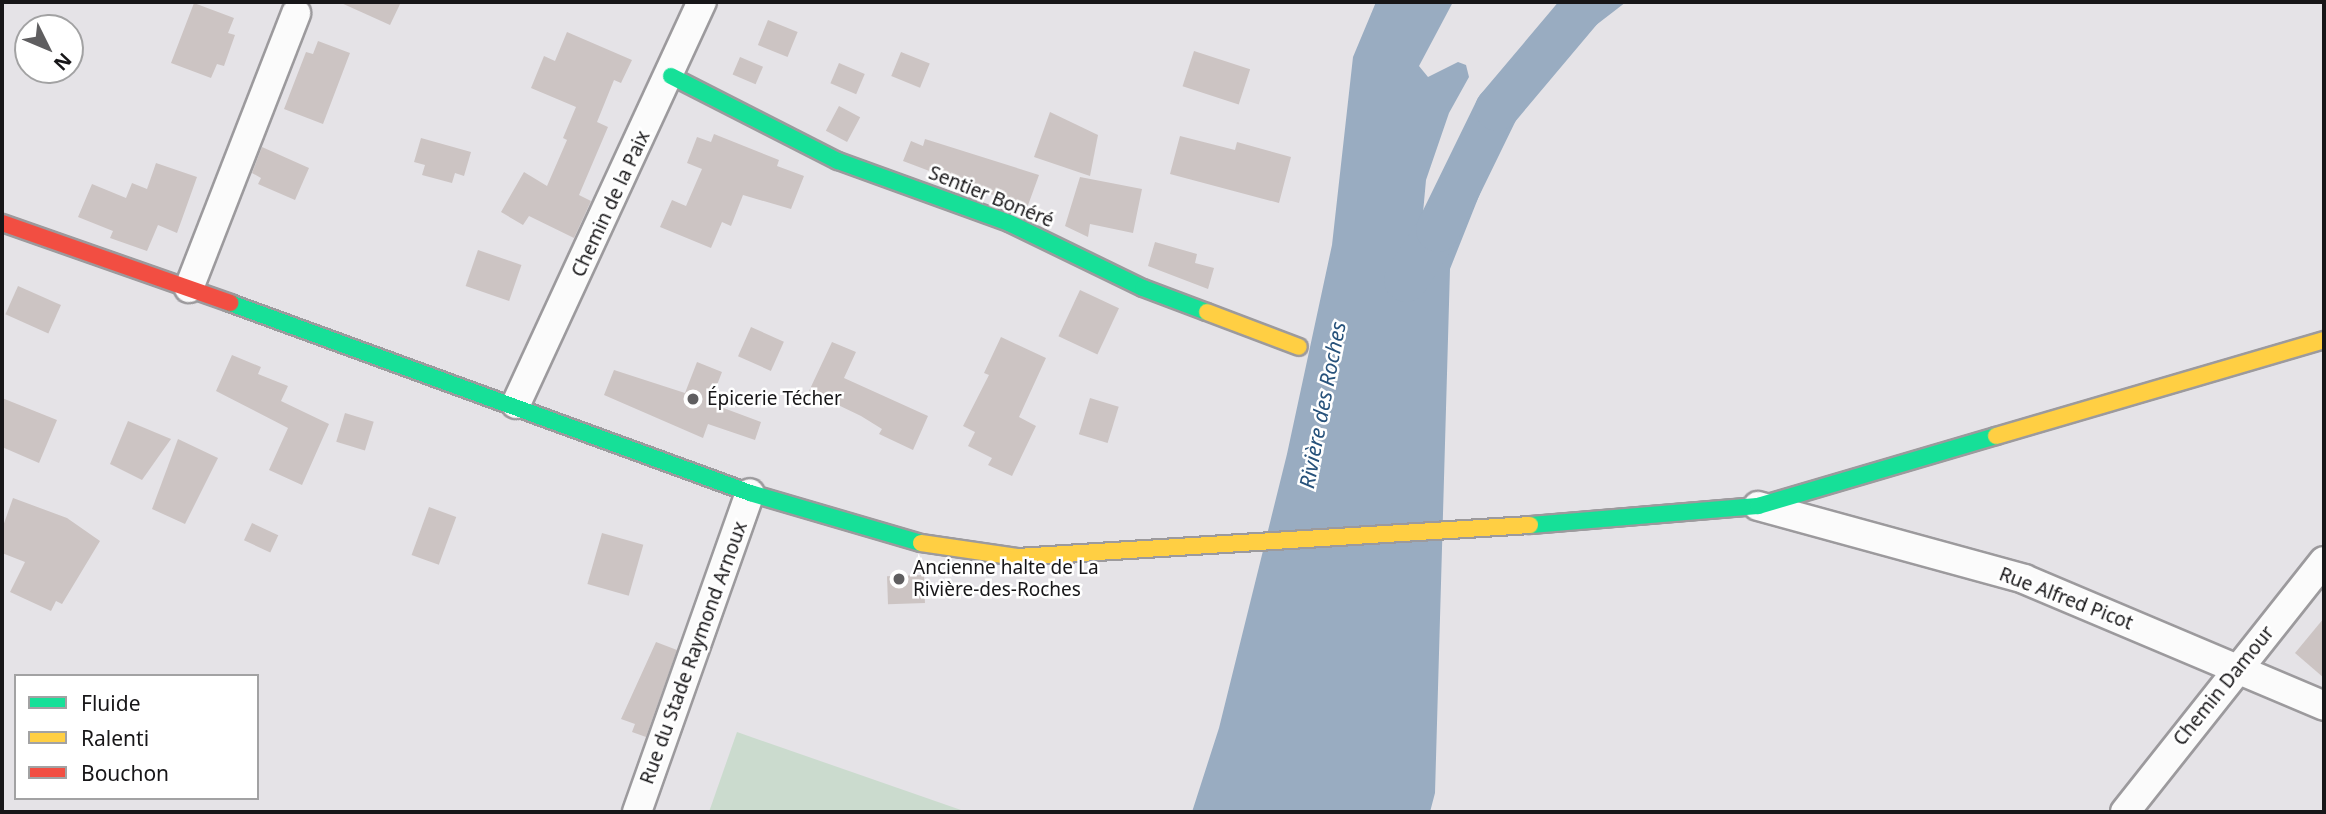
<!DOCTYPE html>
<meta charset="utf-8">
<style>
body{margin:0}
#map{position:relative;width:2326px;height:814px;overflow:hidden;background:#e5e3e7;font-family:"Noto Sans",sans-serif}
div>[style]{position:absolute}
.green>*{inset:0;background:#cbdbce}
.water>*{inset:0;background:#99acc1}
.river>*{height:44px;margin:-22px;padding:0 22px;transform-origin:22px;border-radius:22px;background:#99acc1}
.building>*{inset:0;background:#ccc4c3;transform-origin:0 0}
.roads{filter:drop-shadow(2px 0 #9c9a9d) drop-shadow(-2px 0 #9c9a9d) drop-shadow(0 2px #9c9a9d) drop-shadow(0 -2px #9c9a9d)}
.street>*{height:28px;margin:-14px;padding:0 14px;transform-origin:14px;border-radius:14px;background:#fbfbfb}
.fast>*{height:16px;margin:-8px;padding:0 8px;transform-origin:8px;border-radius:8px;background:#16e098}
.slow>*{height:16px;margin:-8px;padding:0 8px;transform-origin:8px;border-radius:8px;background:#ffcf43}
.jam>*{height:16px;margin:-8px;padding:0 8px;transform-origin:8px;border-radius:8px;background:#f24e42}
.dots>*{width:19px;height:19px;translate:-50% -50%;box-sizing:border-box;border:4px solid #fff;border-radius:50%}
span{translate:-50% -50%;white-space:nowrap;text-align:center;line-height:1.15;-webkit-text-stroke:5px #fff;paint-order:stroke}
.street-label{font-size:19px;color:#171618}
.poi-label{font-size:19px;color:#171618}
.left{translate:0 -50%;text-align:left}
.water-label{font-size:21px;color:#27527b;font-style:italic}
.frame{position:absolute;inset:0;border:4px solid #171618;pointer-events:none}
.legend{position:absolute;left:14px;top:674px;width:245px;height:126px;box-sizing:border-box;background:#fff;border:2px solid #a2a2a3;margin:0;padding:9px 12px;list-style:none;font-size:21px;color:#171618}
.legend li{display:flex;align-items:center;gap:14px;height:35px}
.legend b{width:35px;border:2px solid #a2a2a3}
.north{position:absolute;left:14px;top:14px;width:70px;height:70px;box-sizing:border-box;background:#fff;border:2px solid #a2a2a3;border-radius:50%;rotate:133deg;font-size:19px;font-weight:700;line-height:28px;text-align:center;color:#171618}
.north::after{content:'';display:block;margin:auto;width:24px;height:32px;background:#5f5e60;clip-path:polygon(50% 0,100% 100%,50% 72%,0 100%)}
</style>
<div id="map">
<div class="green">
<div style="clip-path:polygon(737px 732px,961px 810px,709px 812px)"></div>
</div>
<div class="water">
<div style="clip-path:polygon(1376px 2px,1453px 2px,1419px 66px,1428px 77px,1458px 62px,1466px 65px,1469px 77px,1449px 113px,1426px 180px,1422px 224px,1438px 230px,1456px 204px,1497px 109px,1527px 61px,1586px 2px,1626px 2px,1565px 49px,1502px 138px,1450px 269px,1435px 793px,1430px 812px,1192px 812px,1219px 728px,1287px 454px,1332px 245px,1353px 57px)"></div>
</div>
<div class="river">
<div style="left:1406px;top:280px;width:59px;rotate:-57.4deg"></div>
<div style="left:1438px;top:230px;width:135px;rotate:-64deg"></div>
<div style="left:1497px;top:109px;width:140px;rotate:-49.9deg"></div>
</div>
<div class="building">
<div style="clip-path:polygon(339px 2px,401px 2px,390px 25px)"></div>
<div style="clip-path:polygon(194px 3px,234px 18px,228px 33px,235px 35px,224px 66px,217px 64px,211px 78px,171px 63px)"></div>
<div style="left:768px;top:20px;width:32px;height:27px;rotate:22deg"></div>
<div style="clip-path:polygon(567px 32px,632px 60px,621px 83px,614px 80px,597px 122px,608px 127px,579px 195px,591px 201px,574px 238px,529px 216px,523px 225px,501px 212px,524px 172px,547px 186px,567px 140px,563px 138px,576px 107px,531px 88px,544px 56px,555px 61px)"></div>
<div style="clip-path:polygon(318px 41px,350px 53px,323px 124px,284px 109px,306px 52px,313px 54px)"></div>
<div style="left:1194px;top:51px;width:59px;height:37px;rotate:18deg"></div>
<div style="left:901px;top:52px;width:31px;height:26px;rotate:22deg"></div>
<div style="left:740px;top:57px;width:25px;height:19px;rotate:23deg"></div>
<div style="left:839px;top:63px;width:28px;height:22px;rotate:23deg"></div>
<div style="left:839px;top:106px;width:24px;height:28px;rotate:28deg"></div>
<div style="clip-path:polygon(1050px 112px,1098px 135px,1090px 176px,1034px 157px)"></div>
<div style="clip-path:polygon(714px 134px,779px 160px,777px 166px,804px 176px,791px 209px,743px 195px,731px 226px,722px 222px,711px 248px,660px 227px,672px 200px,686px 206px,702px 169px,687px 163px,697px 137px,711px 142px)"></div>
<div style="clip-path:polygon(1180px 136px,1235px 150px,1237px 142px,1291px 157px,1279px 203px,1170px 174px)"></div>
<div style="clip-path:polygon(421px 138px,471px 152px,464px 176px,455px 173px,452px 183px,422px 175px,425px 165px,414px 162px)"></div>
<div style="clip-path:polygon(925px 139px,1039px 175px,1027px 208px,903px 161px,911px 141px,923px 146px)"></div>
<div style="clip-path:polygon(262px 147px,309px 168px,295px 200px,258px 184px,261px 178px,252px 173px)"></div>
<div style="clip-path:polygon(156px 163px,197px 177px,177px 233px,158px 225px,147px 251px,110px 238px,113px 231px,78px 217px,92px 184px,126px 198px,132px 183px,147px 189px)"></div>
<div style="clip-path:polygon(1080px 177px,1142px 189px,1133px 233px,1090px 224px,1088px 237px,1065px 226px)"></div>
<div style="clip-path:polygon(1155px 242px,1197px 254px,1195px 263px,1214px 268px,1208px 289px,1148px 266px)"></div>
<div style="left:478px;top:250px;width:46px;height:38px;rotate:19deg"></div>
<div style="left:18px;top:286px;width:47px;height:31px;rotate:24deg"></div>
<div style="left:1080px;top:290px;width:43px;height:51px;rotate:25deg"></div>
<div style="left:751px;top:327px;width:36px;height:32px;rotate:24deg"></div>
<div style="clip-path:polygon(1001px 337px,1046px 358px,1019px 417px,1036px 426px,1012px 476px,988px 465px,992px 458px,968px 446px,975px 432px,963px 426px,989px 375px,984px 373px)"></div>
<div style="clip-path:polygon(832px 342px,856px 352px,844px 378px,928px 416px,913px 450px,879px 434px,882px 429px,861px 416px,809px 391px)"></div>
<div style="clip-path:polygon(232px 355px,261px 367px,258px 374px,288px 386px,281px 401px,329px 424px,302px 485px,269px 470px,288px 428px,216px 391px)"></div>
<div style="clip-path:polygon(697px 362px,722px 372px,710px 403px,761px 422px,755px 440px,708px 424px,703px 438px,604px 395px,614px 370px,685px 393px)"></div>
<div style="clip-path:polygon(2px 398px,57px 420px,39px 463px,2px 447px)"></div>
<div style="left:1090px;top:398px;width:30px;height:38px;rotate:17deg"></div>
<div style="left:345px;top:413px;width:30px;height:30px;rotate:17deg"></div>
<div style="clip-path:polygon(128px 421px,171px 439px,142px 480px,110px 464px)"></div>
<div style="clip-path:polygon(178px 439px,218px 458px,185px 524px,152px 509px)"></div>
<div style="clip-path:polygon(13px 498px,67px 518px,100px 541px,62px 604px,56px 601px,51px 611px,10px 592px,25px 562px,2px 553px,2px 529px)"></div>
<div style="left:429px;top:507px;width:29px;height:51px;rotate:20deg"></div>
<div style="left:252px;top:523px;width:29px;height:19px;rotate:25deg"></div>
<div style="left:602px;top:533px;width:43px;height:53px;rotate:16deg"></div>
<div style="left:924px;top:575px;width:28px;height:37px;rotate:88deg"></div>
<div style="clip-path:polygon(2324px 618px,2324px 678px,2295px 653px)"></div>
<div style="clip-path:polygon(656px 642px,677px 650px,646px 737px,632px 732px,635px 724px,621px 719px)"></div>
</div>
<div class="roads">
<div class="street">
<div style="left:189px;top:288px;width:295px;rotate:-68.7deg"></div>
<div style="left:516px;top:404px;width:443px;rotate:-65.2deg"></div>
<div style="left:1758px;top:506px;width:276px;rotate:15.3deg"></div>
<div style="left:2024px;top:579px;width:326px;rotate:22.9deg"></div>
<div style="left:637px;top:812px;width:338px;rotate:-70.5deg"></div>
<div style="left:2125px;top:812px;width:320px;rotate:-51.6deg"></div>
</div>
<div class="fast">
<div style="left:671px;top:76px;width:187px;rotate:27deg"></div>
<div style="left:838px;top:161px;width:182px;rotate:19.9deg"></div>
<div style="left:1009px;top:223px;width:149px;rotate:25.9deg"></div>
<div style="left:1143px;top:288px;width:68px;rotate:20.6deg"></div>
<div style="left:230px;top:303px;width:554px;rotate:20.07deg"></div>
<div style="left:750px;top:493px;width:178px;rotate:16.3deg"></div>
<div style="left:1530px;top:525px;width:229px;rotate:-4.8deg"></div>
<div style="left:1758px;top:506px;width:248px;rotate:-16.4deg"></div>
</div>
<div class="slow">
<div style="left:1207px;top:312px;width:98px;rotate:20.8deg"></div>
<div style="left:1996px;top:436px;width:342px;rotate:-16.3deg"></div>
<div style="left:921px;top:543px;width:97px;rotate:8.3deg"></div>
<div style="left:1017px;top:557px;width:514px;rotate:-3.57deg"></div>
</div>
<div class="jam">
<div style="left:2px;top:223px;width:242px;rotate:19.3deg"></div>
</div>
</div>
<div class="dots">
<div style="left:693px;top:399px;background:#5f5e60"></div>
<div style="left:899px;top:579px;background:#5f5e60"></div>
</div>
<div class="street-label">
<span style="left:991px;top:197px;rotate:22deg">Sentier Bonéré</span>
<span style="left:611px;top:204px;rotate:-65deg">Chemin de la Paix</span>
<span style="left:2066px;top:599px;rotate:21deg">Rue Alfred Picot</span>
<span style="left:694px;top:653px;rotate:-70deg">Rue du Stade Raymond Arnoux</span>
<span style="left:2224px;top:686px;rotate:-51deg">Chemin Damour</span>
</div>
<div class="poi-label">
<span class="left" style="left:707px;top:399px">Épicerie Técher</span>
<span class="left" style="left:913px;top:579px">Ancienne halte de La<br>Rivière-des-Roches</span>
</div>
<div class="water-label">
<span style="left:1322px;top:405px;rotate:-79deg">Rivière des Roches</span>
</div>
<div class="frame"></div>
<ul class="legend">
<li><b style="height:9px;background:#16e098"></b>Fluide</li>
<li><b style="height:9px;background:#ffcf43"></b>Ralenti</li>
<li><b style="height:9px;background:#f24e42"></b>Bouchon</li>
</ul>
<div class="north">N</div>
</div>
